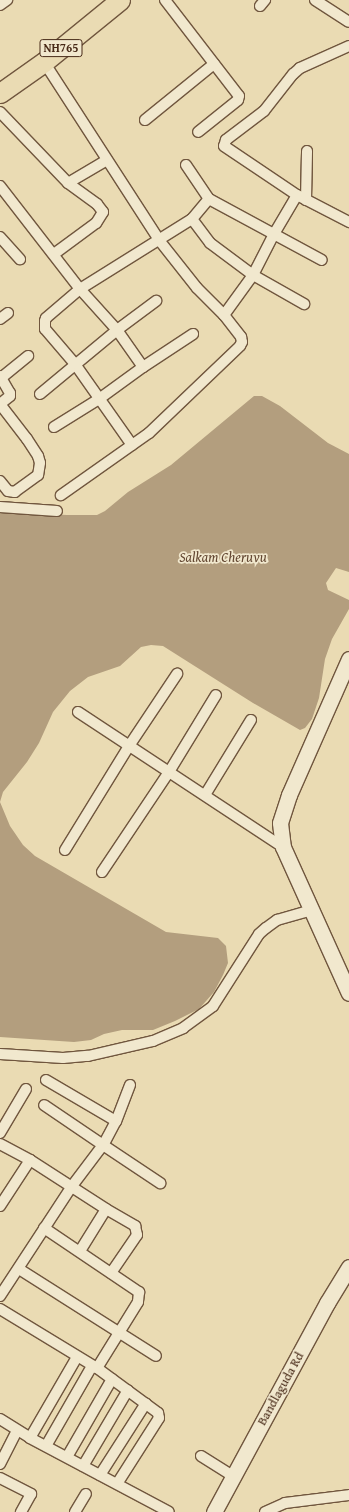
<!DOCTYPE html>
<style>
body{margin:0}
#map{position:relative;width:349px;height:1512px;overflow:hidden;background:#eadbb3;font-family:"Gentium Book Plus",serif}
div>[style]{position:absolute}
.water>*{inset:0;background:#b39e7e}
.roads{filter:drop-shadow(1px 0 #70563e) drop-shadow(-1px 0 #70563e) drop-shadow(0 1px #70563e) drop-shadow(0 -1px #70563e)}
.street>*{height:10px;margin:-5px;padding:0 5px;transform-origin:5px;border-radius:5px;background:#f1e8ce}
.secondary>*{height:15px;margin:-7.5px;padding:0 7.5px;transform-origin:7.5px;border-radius:7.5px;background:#f1e8ce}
.highway>*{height:19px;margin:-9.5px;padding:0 9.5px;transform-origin:9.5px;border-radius:9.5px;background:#eadbb3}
span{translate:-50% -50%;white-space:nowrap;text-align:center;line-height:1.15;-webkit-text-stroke:3.5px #f1e8ce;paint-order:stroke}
.shield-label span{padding:1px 3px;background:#f1e8ce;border:1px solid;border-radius:3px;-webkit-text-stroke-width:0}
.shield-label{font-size:12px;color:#472917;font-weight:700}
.street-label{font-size:13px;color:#472917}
.water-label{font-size:14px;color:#624631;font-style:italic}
</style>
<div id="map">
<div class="water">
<div style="clip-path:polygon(254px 396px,262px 396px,280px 406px,328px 443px,349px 454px,349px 572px,336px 568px,326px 583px,328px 590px,349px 600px,349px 609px,332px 639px,325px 659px,319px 698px,312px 719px,305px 728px,300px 730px,253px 703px,163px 646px,151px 645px,141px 647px,120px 666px,88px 677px,70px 691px,53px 712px,39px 743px,27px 762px,3px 792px,0 802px,10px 826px,23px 845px,35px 856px,166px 932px,218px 938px,226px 946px,228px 963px,223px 975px,214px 992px,199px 1009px,175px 1021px,153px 1030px,122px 1030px,104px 1034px,91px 1040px,74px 1042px,0 1037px,0 512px,67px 515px,97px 515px,105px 511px,128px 492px,171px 465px)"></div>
</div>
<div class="roads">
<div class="street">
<div style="left:165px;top:0;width:121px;rotate:52.4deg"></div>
<div style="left:239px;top:96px;width:4px;rotate:104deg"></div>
<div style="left:238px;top:100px;width:51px;rotate:141.3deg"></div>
<div style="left:315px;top:0;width:40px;rotate:32.9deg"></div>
<div style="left:0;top:5px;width:9px;rotate:-36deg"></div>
<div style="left:260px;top:6px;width:8px;rotate:-50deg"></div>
<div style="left:349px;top:46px;width:54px;rotate:155.8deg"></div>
<div style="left:300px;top:68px;width:9px;rotate:139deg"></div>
<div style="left:293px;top:74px;width:47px;rotate:128.1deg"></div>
<div style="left:264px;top:111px;width:48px;rotate:142.7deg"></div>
<div style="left:226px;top:140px;width:6px;rotate:108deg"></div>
<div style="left:224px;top:146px;width:88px;rotate:33.9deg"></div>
<div style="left:297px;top:195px;width:59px;rotate:27.4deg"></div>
<div style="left:44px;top:62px;width:212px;rotate:57.1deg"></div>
<div style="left:159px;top:240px;width:61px;rotate:51.6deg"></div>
<div style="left:197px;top:288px;width:38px;rotate:45deg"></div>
<div style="left:224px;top:315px;width:28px;rotate:52deg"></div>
<div style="left:241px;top:337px;width:5px;rotate:79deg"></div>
<div style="left:242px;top:342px;width:4px;rotate:117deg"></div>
<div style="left:240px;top:346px;width:126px;rotate:136.3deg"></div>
<div style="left:149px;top:433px;width:108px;rotate:144.8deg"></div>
<div style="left:0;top:112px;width:98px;rotate:46.2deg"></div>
<div style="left:68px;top:183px;width:36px;rotate:36deg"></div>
<div style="left:97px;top:204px;width:10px;rotate:53deg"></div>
<div style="left:103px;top:212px;width:13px;rotate:122deg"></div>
<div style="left:96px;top:223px;width:52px;rotate:143.6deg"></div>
<div style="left:145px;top:120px;width:89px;rotate:-39.1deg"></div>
<div style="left:186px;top:165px;width:41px;rotate:55.9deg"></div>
<div style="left:209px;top:199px;width:128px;rotate:28.4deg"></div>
<div style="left:68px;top:183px;width:45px;rotate:-30.5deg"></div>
<div style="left:0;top:186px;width:130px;rotate:52.2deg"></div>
<div style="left:80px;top:289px;width:55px;rotate:47.9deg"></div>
<div style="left:117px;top:330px;width:45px;rotate:54.9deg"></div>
<div style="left:143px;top:367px;width:54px;rotate:144deg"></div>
<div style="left:99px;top:399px;width:53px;rotate:148.1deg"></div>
<div style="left:306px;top:200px;width:49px;rotate:-88.8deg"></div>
<div style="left:192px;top:219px;width:30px;rotate:53deg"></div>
<div style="left:210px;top:243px;width:54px;rotate:36.7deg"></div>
<div style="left:253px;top:275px;width:59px;rotate:29.6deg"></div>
<div style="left:0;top:237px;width:30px;rotate:48deg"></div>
<div style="left:224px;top:315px;width:49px;rotate:-54.1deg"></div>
<div style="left:253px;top:275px;width:46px;rotate:-62.9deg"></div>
<div style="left:274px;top:234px;width:45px;rotate:-59.5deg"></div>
<div style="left:0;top:319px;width:10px;rotate:-37deg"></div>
<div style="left:143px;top:367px;width:60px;rotate:-33.4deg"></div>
<div style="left:0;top:376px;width:20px;rotate:60deg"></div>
<div style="left:10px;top:393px;width:3px;rotate:90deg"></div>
<div style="left:10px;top:396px;width:13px;rotate:141deg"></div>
<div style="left:1px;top:378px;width:35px;rotate:-39deg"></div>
<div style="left:40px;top:394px;width:100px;rotate:-39.7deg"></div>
<div style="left:117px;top:330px;width:49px;rotate:-36.6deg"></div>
<div style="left:0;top:404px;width:44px;rotate:52.4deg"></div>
<div style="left:27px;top:439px;width:20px;rotate:57deg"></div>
<div style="left:38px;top:456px;width:7px;rotate:74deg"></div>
<div style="left:40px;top:463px;width:12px;rotate:99deg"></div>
<div style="left:38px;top:475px;width:29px;rotate:144deg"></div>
<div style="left:15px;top:492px;width:7px;rotate:-172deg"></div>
<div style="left:8px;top:491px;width:13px;rotate:-129deg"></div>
<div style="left:132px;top:445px;width:99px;rotate:-125.1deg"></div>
<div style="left:75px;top:364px;width:46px;rotate:-130.6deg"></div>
<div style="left:45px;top:329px;width:8px;rotate:-90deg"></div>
<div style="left:45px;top:321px;width:3px;rotate:-72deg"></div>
<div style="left:46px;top:318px;width:45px;rotate:-40.5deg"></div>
<div style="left:80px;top:289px;width:132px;rotate:-32deg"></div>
<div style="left:192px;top:219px;width:26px;rotate:-50deg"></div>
<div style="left:0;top:507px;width:57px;rotate:4deg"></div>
<div style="left:78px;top:712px;width:245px;rotate:33.4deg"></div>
<div style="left:205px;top:795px;width:88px;rotate:-58.5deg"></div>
<div style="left:65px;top:850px;width:122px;rotate:-58.4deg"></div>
<div style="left:129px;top:746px;width:87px;rotate:-56.3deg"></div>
<div style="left:102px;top:872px;width:120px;rotate:-56.2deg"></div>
<div style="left:169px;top:772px;width:90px;rotate:-58.6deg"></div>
<div style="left:0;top:1054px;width:63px;rotate:3.6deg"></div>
<div style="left:63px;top:1058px;width:25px;rotate:-5deg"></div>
<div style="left:88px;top:1056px;width:67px;rotate:-13deg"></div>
<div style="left:153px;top:1041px;width:33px;rotate:-23deg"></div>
<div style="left:183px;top:1028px;width:37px;rotate:-36deg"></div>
<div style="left:213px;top:1006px;width:85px;rotate:-57.4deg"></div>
<div style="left:259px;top:934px;width:9px;rotate:-41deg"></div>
<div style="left:266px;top:928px;width:14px;rotate:-36deg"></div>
<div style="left:277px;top:920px;width:35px;rotate:-16deg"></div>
<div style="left:46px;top:1080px;width:81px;rotate:30.4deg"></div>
<div style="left:130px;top:1085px;width:39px;rotate:111deg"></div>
<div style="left:116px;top:1121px;width:27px;rotate:118deg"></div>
<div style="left:103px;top:1145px;width:69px;rotate:33.7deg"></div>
<div style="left:0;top:1133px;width:51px;rotate:-59.4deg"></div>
<div style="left:0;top:1144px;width:34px;rotate:28deg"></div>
<div style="left:0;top:1206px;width:55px;rotate:-56.9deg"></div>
<div style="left:30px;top:1160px;width:90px;rotate:32.8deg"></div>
<div style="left:44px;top:1228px;width:115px;rotate:34deg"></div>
<div style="left:139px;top:1292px;width:10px;rotate:96deg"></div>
<div style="left:138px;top:1302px;width:78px;rotate:121.8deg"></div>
<div style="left:80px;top:1251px;width:49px;rotate:-58.2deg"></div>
<div style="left:106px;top:1209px;width:34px;rotate:30deg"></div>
<div style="left:135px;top:1226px;width:9px;rotate:77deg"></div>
<div style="left:137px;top:1235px;width:46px;rotate:124.4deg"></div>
<div style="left:19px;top:1269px;width:162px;rotate:32.4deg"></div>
<div style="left:0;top:1296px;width:131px;rotate:-56.8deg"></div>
<div style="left:72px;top:1186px;width:51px;rotate:-52.9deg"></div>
<div style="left:103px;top:1145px;width:71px;rotate:-145.9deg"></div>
<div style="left:0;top:1309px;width:114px;rotate:31.3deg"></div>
<div style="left:97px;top:1368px;width:76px;rotate:36.4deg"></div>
<div style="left:158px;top:1413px;width:5px;rotate:79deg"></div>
<div style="left:159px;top:1418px;width:78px;rotate:122.5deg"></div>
<div style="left:0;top:1419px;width:36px;rotate:32deg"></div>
<div style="left:30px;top:1438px;width:157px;rotate:28deg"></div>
<div style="left:30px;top:1438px;width:94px;rotate:-59.9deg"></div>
<div style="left:46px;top:1446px;width:92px;rotate:-60.1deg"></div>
<div style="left:201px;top:1456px;width:38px;rotate:32deg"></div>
<div style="left:67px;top:1457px;width:90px;rotate:-60deg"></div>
<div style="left:0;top:1464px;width:37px;rotate:-63deg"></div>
<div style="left:83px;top:1466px;width:88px;rotate:-59.4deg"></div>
<div style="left:100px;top:1475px;width:85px;rotate:-57.4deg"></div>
<div style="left:0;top:1478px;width:35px;rotate:27deg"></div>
<div style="left:31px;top:1494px;width:21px;rotate:119deg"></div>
<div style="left:75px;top:1512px;width:21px;rotate:-59deg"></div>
<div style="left:265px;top:1512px;width:22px;rotate:-24deg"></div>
<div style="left:285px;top:1503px;width:64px;rotate:-7.1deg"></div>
</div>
<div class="secondary">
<div style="left:349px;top:659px;width:149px;rotate:113.8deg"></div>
<div style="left:289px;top:795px;width:29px;rotate:108deg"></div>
<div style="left:280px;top:823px;width:24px;rotate:83deg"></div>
<div style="left:283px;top:847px;width:160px;rotate:65.7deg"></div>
<div style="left:214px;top:1512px;width:238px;rotate:-61.6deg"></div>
<div style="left:327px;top:1303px;width:42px;rotate:-58.6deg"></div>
</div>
<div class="highway">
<div style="left:0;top:93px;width:54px;rotate:-35.2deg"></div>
<div style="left:44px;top:62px;width:98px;rotate:-39.2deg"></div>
</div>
</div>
<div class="shield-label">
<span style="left:61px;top:48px">NH765</span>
</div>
<div class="street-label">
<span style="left:281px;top:1389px;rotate:-61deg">Bandlaguda Rd</span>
</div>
<div class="water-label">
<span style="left:223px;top:557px">Salkam Cheruvu</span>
</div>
</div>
